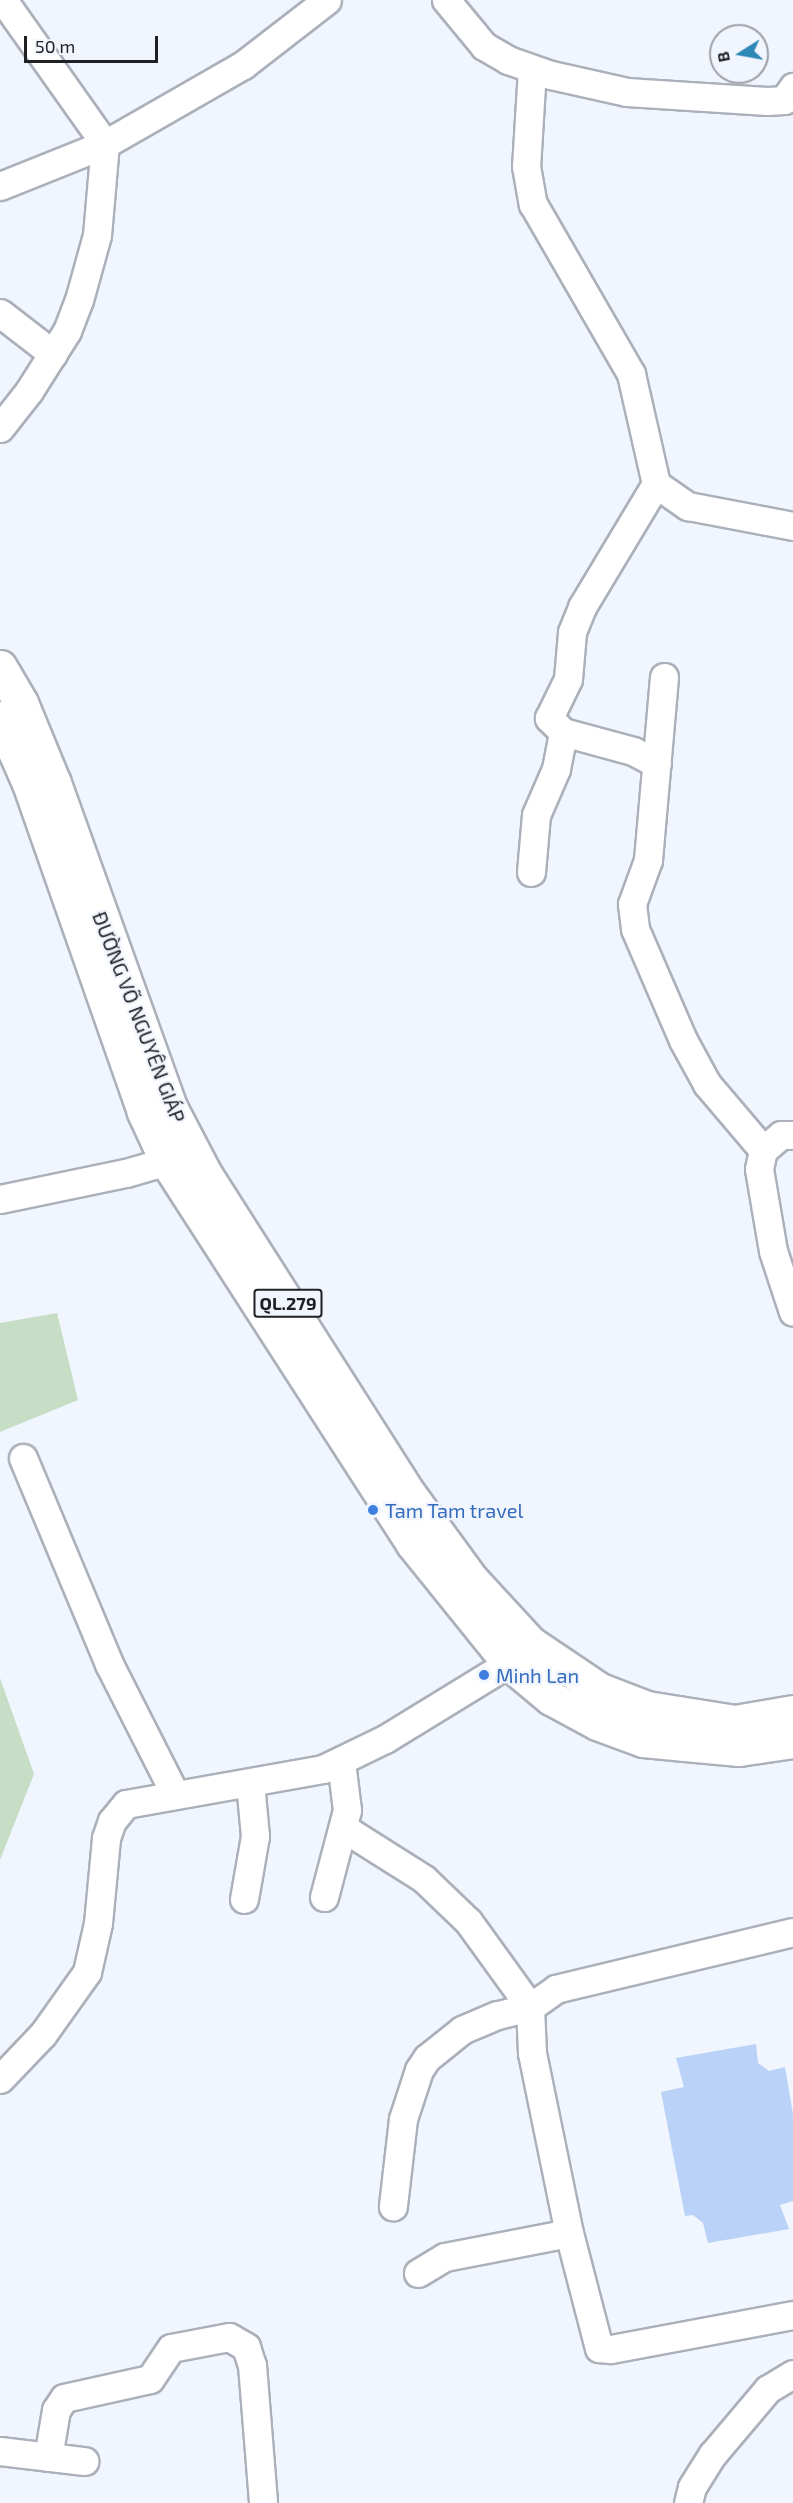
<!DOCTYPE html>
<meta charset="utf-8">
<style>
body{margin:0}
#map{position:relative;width:793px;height:2503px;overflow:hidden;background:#f1f5fd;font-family:"Exo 2",sans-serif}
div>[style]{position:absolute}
.green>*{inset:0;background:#c6dec6}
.building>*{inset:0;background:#bad1f8}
.roads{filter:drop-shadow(2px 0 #abb0ba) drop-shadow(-2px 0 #abb0ba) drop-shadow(0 2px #abb0ba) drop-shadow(0 -2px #abb0ba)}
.minor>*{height:27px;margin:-13.5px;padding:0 13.5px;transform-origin:13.5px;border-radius:13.5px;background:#fff}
.highway>*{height:33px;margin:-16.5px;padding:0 16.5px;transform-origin:16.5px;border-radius:16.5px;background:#fff}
.dots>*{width:16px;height:16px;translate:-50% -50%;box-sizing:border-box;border:3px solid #f1f5fd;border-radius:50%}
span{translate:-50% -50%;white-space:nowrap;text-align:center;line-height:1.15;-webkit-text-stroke:4.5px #f1f5fd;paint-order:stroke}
.shield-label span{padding:2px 4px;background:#f1f5fd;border:2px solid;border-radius:4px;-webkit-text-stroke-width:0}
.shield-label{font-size:18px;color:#1e2023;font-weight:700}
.street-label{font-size:20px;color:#1e2023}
.shop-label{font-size:20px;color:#366cbe}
.left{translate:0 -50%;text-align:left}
.north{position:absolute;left:709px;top:24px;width:60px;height:60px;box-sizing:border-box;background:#f1f5fd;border:2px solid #9da0a6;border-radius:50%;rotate:259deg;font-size:16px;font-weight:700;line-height:24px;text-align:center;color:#1e2023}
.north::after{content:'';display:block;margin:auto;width:21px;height:27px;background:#2d88b5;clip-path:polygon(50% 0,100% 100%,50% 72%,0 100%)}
.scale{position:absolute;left:24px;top:36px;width:134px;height:27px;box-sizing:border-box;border:3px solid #1e2023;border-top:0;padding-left:8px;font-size:18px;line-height:21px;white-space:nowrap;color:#1e2023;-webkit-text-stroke:4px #f1f5fd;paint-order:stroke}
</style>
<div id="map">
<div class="green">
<div style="clip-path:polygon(57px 1313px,78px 1400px,0 1432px,0 1323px)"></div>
<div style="clip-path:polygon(0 1678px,34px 1774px,0 1860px)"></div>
</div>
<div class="building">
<div style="clip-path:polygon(756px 2044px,758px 2063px,769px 2071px,785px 2067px,793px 2114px,793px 2201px,780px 2205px,789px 2229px,708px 2243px,703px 2223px,693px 2215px,685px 2216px,661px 2092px,684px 2087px,676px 2058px)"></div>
</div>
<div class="roads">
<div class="minor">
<div style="left:446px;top:0;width:60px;rotate:50.4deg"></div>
<div style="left:484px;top:46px;width:28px;rotate:30deg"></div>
<div style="left:508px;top:60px;width:46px;rotate:19.2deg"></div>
<div style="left:551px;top:75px;width:78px;rotate:12.6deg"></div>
<div style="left:627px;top:92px;width:140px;rotate:3.7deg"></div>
<div style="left:767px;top:101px;width:17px;rotate:-3deg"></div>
<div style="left:784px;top:100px;width:16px;rotate:-55deg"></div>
<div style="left:532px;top:69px;width:97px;rotate:93.5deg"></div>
<div style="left:526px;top:166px;width:39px;rotate:80deg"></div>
<div style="left:533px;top:204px;width:196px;rotate:60deg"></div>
<div style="left:631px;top:374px;width:113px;rotate:77.2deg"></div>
<div style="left:0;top:186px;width:113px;rotate:-21.8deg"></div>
<div style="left:105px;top:144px;width:159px;rotate:-29.8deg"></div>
<div style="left:243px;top:65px;width:106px;rotate:-37.7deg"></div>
<div style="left:0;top:313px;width:67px;rotate:37.7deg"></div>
<div style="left:0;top:428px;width:47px;rotate:-51.9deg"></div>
<div style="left:29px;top:391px;width:71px;rotate:-57.7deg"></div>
<div style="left:67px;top:331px;width:33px;rotate:-69deg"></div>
<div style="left:79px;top:300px;width:67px;rotate:-74.5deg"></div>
<div style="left:97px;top:235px;width:91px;rotate:-85deg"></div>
<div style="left:105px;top:144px;width:176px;rotate:-125.3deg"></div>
<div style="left:664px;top:677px;width:184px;rotate:95deg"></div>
<div style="left:648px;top:860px;width:47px;rotate:110deg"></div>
<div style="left:632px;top:904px;width:25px;rotate:83deg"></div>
<div style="left:635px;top:929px;width:121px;rotate:66.6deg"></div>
<div style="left:683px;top:1040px;width:50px;rotate:61.4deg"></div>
<div style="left:707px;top:1084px;width:87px;rotate:49.7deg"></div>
<div style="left:563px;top:732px;width:73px;rotate:15.2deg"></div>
<div style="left:633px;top:751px;width:27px;rotate:28deg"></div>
<div style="left:531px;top:872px;width:57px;rotate:-85deg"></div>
<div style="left:536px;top:815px;width:50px;rotate:-66.5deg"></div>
<div style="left:556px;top:769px;width:38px;rotate:-79deg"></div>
<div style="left:563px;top:732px;width:20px;rotate:-135deg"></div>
<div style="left:549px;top:718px;width:43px;rotate:-64deg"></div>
<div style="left:568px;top:679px;width:47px;rotate:-85.1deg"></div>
<div style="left:572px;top:632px;width:27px;rotate:-68deg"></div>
<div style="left:582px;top:607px;width:144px;rotate:-59deg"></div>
<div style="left:656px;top:484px;width:39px;rotate:35deg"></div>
<div style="left:688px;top:506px;width:107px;rotate:10.8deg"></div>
<div style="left:793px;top:1135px;width:12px;rotate:180deg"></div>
<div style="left:781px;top:1135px;width:23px;rotate:140deg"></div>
<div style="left:763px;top:1150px;width:19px;rotate:102deg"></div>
<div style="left:759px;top:1169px;width:83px;rotate:80.3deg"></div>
<div style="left:773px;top:1251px;width:64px;rotate:71.8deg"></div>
<div style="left:0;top:1199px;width:129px;rotate:-11.7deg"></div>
<div style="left:126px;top:1173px;width:64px;rotate:-16.4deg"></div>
<div style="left:23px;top:1458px;width:223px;rotate:67.3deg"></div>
<div style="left:109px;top:1664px;width:146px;rotate:63.1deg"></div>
<div style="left:345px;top:1829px;width:93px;rotate:32.3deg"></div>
<div style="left:424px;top:1879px;width:61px;rotate:43.7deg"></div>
<div style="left:468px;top:1921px;width:106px;rotate:54.2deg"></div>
<div style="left:530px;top:2007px;width:34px;rotate:166deg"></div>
<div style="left:497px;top:2015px;width:38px;rotate:157deg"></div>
<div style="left:462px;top:2030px;width:45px;rotate:141.3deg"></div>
<div style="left:427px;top:2058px;width:14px;rotate:124deg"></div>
<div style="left:419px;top:2070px;width:52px;rotate:108.1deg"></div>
<div style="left:403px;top:2119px;width:88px;rotate:96.6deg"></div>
<div style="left:324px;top:1897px;width:90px;rotate:-75.2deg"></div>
<div style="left:347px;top:1810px;width:48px;rotate:-97.1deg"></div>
<div style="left:244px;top:1899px;width:64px;rotate:-80.1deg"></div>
<div style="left:255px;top:1836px;width:53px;rotate:-95.4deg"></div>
<div style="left:793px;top:1932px;width:244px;rotate:166.5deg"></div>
<div style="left:556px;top:1989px;width:32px;rotate:145deg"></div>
<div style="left:530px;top:2007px;width:46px;rotate:87.5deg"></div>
<div style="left:532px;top:2053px;width:184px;rotate:78.4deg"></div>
<div style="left:569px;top:2233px;width:119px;rotate:75.4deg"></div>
<div style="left:599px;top:2348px;width:12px;rotate:5deg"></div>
<div style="left:611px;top:2349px;width:185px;rotate:-10.6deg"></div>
<div style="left:0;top:2079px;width:62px;rotate:-46.3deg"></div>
<div style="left:43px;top:2034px;width:76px;rotate:-54.6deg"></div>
<div style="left:87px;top:1972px;width:50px;rotate:-77.3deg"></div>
<div style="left:98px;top:1923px;width:85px;rotate:-84.6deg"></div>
<div style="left:106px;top:1838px;width:18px;rotate:-71deg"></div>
<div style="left:112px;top:1821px;width:22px;rotate:-51deg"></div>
<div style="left:126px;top:1804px;width:200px;rotate:-10.1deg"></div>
<div style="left:323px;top:1769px;width:69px;rotate:-25.8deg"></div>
<div style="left:385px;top:1739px;width:145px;rotate:-31.5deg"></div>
<div style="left:509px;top:1663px;width:18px;rotate:-45deg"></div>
<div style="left:418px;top:2273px;width:31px;rotate:-31deg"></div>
<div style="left:445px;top:2257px;width:126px;rotate:-11deg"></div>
<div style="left:0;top:2451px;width:85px;rotate:6.8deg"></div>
<div style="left:48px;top:2457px;width:48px;rotate:-80.3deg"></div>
<div style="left:56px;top:2410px;width:14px;rotate:-56deg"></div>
<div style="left:64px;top:2398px;width:88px;rotate:-12.5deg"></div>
<div style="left:150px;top:2379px;width:37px;rotate:-56deg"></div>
<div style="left:171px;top:2348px;width:59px;rotate:-10.7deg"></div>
<div style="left:229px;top:2337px;width:20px;rotate:30deg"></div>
<div style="left:246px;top:2347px;width:19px;rotate:72deg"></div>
<div style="left:252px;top:2365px;width:138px;rotate:85.4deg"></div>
<div style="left:688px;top:2503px;width:16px;rotate:-76deg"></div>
<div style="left:692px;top:2487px;width:39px;rotate:-58deg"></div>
<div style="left:713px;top:2454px;width:85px;rotate:-49.8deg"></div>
<div style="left:768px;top:2389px;width:29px;rotate:-31deg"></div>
</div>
<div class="highway">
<div style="left:0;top:667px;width:42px;rotate:59.7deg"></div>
<div style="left:21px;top:703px;width:87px;rotate:67.6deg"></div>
<div style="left:54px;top:783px;width:346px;rotate:70.3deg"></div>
<div style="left:171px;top:1109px;width:73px;rotate:62.4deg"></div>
<div style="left:205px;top:1174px;width:379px;rotate:57.5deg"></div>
<div style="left:409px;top:1494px;width:105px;rotate:53.9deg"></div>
<div style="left:471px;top:1579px;width:87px;rotate:47.3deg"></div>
<div style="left:530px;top:1643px;width:84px;rotate:33.9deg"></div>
<div style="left:600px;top:1690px;width:50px;rotate:21deg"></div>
<div style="left:647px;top:1708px;width:89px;rotate:9deg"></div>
<div style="left:735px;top:1722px;width:59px;rotate:-9.8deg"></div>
<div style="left:0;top:718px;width:71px;rotate:66deg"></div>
<div style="left:29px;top:783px;width:349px;rotate:70.7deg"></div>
<div style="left:144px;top:1112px;width:55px;rotate:65.3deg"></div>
<div style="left:167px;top:1162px;width:454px;rotate:57.2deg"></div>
<div style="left:413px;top:1544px;width:153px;rotate:51.1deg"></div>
<div style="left:509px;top:1663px;width:55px;rotate:39.8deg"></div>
<div style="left:551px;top:1698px;width:52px;rotate:28.5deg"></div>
<div style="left:597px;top:1723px;width:49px;rotate:20.3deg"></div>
<div style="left:643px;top:1740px;width:42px;rotate:5.4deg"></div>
<div style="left:685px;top:1744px;width:54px;rotate:5.3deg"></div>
<div style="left:739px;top:1749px;width:55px;rotate:-8.4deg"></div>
</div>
</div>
<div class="dots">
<div style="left:373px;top:1510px;background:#3f7fe0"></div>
<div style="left:484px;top:1675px;background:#3f7fe0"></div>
</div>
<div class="shield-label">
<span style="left:288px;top:1303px">QL.279</span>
</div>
<div class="street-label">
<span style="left:139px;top:1017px;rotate:69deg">ĐƯỜNG VÕ NGUYÊN GIÁP</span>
</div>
<div class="shop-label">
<span class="left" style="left:385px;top:1510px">Tam Tam travel</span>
<span class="left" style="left:496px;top:1675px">Minh Lan</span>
</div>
<div class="north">B</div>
<div class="scale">50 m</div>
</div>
